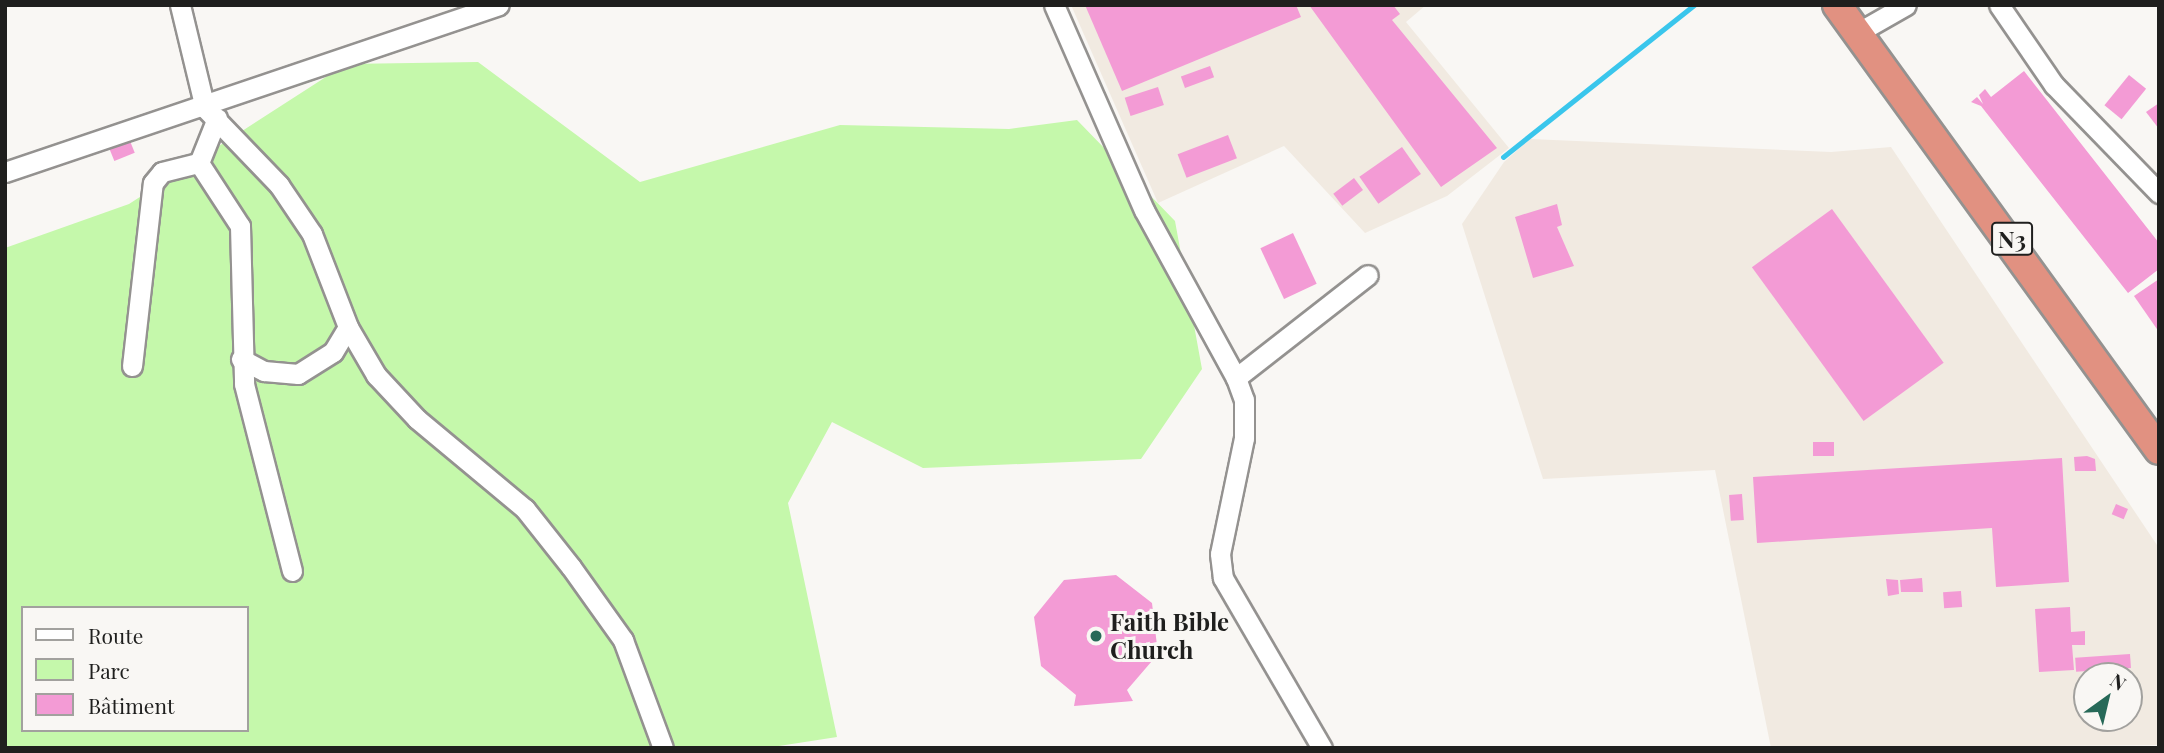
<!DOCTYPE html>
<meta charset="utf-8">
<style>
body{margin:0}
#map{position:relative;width:2164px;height:753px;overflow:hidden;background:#f9f7f4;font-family:"Playfair Display",serif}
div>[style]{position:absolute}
.built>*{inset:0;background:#f1eae1}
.green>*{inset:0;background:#c5f8ab}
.stream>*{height:4.5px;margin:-2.25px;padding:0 2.25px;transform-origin:2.25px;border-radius:2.25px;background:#3ac6ec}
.building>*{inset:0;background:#f39bd5;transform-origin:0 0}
.roads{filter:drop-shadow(2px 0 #949290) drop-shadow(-2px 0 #949290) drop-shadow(0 2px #949290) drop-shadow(0 -2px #949290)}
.minor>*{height:19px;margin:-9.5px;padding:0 9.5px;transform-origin:9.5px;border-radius:9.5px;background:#fff}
.highway>*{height:28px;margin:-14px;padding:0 14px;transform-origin:14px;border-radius:14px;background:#e19181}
.dots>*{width:19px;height:19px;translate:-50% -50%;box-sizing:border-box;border:4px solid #f9f7f4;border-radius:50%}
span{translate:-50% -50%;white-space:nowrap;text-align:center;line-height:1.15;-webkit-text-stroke:6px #f9f7f4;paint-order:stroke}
.shield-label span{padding:2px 5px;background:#f9f7f4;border:2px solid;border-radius:5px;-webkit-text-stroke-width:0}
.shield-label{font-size:23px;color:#1f1f1e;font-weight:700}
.poi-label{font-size:24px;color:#1f1f1e;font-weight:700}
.left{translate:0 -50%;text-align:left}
.frame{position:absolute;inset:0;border:7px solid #1f1f1e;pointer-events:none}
.legend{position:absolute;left:21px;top:606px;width:228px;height:126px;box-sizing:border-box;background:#f9f7f4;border:2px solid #a2a19e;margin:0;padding:9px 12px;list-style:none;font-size:21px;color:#1f1f1e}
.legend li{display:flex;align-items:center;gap:14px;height:35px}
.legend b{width:35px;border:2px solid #a2a19e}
.north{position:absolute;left:2073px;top:662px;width:70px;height:70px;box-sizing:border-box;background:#f9f7f4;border:2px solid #a2a19e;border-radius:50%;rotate:34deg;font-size:19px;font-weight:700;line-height:28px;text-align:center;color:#1f1f1e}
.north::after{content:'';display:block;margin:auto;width:24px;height:32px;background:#276958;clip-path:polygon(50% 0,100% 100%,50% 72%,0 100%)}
</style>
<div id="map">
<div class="built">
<div style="clip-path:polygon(1071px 5px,1426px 5px,1406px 22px,1509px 148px,1447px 196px,1365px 233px,1284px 146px,1158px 203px)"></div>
<div style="clip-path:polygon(evenodd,1530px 139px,1831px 152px,1891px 147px,2157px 545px,2159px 745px,1771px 748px,1715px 470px,1543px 479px,1462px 224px,1504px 162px,1530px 139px,2087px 676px,2129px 676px,2129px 718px,2087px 718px,2087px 676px)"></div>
</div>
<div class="green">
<div style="clip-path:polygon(evenodd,478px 62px,640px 182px,840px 125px,1009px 129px,1077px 120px,1175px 221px,1202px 369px,1141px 459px,923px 468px,832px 422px,788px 503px,837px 737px,766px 748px,5px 748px,5px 248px,129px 204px,346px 64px,478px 62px,23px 608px,247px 608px,247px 730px,23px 730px,23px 608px)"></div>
</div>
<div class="stream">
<div style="left:1503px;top:157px;width:244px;rotate:-38.5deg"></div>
</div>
<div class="building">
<div style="clip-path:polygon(1085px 5px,1296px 5px,1301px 17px,1122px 91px)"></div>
<div style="clip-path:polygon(1309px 5px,1393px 5px,1400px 14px,1392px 20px,1497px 148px,1441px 187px)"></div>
<div style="left:1210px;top:66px;width:12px;height:31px;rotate:70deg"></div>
<div style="clip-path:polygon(2024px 71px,2159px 243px,2159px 269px,2128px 293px,1981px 106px,1971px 102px,1977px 97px,1983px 104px,1979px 95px,1985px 89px,1991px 97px)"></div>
<div style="left:2129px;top:75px;width:22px;height:39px;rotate:39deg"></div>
<div style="left:1158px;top:87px;width:19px;height:35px;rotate:72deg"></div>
<div style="clip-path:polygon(2159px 103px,2159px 129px,2146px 112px)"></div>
<div style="left:1228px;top:135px;width:25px;height:54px;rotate:69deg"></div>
<div style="left:128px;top:136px;width:18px;height:22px;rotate:68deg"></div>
<div style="left:1402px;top:147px;width:33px;height:52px;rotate:55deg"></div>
<div style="left:1354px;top:178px;width:15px;height:26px;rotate:53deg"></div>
<div style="clip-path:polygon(1557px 204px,1562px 225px,1557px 227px,1574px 266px,1533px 278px,1515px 217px)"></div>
<div style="left:1832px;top:209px;width:190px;height:99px;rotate:54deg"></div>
<div style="left:1293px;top:233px;width:56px;height:36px;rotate:65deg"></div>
<div style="clip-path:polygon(2159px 279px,2159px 332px,2134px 296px)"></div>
<div style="left:1834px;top:442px;width:14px;height:21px;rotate:90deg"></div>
<div style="clip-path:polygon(2087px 456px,2095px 459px,2096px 471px,2075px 471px,2074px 457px)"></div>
<div style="clip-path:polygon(2062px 458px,2069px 582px,1996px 587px,1992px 528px,1757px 543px,1753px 477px)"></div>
<div style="left:1742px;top:494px;width:26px;height:13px;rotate:86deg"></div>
<div style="left:2116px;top:504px;width:13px;height:11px;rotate:23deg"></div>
<div style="clip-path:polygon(1116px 575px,1152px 603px,1158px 654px,1127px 690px,1133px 701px,1074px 706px,1076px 695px,1041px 666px,1034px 617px,1064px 580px)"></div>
<div style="clip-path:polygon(1922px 578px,1923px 592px,1901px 592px,1900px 580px)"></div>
<div style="clip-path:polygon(1886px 579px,1898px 580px,1899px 594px,1888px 596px)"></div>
<div style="left:1961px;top:591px;width:16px;height:18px;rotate:86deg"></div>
<div style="clip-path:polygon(2070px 607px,2071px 632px,2085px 631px,2085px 645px,2072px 645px,2074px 670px,2039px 672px,2035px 609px)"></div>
<div style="left:2130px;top:654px;width:14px;height:55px;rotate:86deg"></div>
</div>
<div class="roads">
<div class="minor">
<div style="left:180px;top:5px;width:106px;rotate:76.4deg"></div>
<div style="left:205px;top:108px;width:107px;rotate:46.1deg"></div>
<div style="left:279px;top:185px;width:59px;rotate:56deg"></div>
<div style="left:312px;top:234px;width:100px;rotate:68.8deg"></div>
<div style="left:348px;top:327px;width:56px;rotate:59.7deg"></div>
<div style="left:376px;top:375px;width:60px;rotate:47deg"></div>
<div style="left:417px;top:419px;width:141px;rotate:39.8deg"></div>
<div style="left:525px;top:509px;width:74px;rotate:51.6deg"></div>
<div style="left:571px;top:567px;width:90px;rotate:54.5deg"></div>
<div style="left:623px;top:640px;width:115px;rotate:69.7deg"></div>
<div style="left:1054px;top:5px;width:224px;rotate:66.3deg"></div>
<div style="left:1144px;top:210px;width:192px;rotate:61.3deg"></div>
<div style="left:1236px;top:378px;width:23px;rotate:70deg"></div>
<div style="left:1244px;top:400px;width:38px;rotate:90deg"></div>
<div style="left:1244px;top:438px;width:118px;rotate:101.7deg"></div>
<div style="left:1220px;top:554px;width:24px;rotate:83deg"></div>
<div style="left:1223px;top:578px;width:197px;rotate:59.8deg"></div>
<div style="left:1999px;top:5px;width:97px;rotate:55.5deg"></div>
<div style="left:2054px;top:85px;width:151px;rotate:45.8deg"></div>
<div style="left:1857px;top:33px;width:56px;rotate:-29.7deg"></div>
<div style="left:217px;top:118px;width:48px;rotate:111.8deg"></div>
<div style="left:199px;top:163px;width:75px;rotate:56.9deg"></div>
<div style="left:240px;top:226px;width:158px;rotate:88.5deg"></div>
<div style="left:244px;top:384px;width:193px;rotate:75.6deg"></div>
<div style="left:5px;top:172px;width:521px;rotate:-18.68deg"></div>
<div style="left:241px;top:359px;width:26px;rotate:28deg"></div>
<div style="left:264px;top:371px;width:34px;rotate:5deg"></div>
<div style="left:298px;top:374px;width:41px;rotate:-32.2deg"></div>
<div style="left:333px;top:352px;width:29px;rotate:-59deg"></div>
<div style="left:132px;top:366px;width:184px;rotate:-83.5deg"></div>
<div style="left:153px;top:183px;width:14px;rotate:-51deg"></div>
<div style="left:162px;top:172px;width:38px;rotate:-14deg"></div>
<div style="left:1236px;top:378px;width:167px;rotate:-38deg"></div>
</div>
<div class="highway">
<div style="left:1837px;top:5px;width:549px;rotate:54.11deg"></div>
</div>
</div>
<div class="dots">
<div style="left:1096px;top:636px;background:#276958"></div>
</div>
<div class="shield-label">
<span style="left:2012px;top:239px">N3</span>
</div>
<div class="poi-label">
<span class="left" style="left:1110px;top:636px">Faith Bible<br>Church</span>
</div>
<div class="frame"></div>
<ul class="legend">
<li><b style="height:9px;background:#fff"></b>Route</li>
<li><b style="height:19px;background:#c5f8ab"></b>Parc</li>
<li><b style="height:19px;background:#f39bd5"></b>Bâtiment</li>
</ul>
<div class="north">N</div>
</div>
